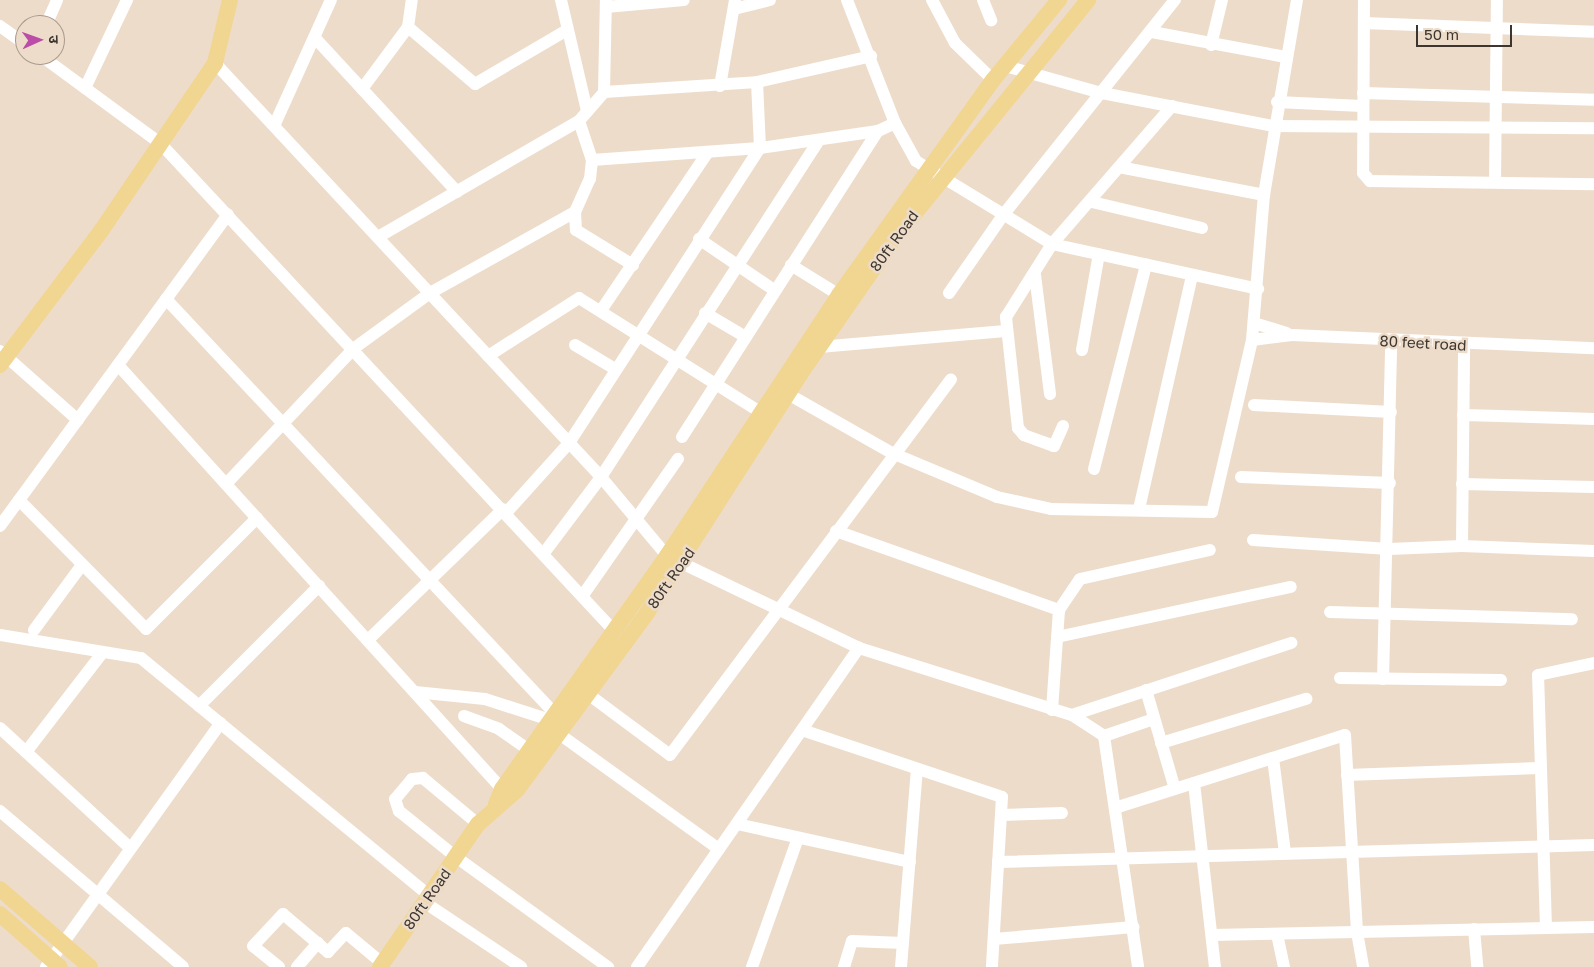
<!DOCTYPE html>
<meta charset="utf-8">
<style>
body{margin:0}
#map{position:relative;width:1594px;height:967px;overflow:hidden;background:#eedcca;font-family:"Golos Text","Noto Sans Devanagari",sans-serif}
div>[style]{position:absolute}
.minor>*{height:12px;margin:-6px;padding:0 6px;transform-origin:6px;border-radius:6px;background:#fff}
.major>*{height:16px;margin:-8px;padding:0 8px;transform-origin:8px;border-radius:8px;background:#f1d692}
span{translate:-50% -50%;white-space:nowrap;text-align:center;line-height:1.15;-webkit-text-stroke:5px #eedcca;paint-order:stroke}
.street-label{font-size:15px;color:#3d362f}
.north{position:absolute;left:15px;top:15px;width:50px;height:50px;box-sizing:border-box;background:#eedcca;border:1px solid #a79a8c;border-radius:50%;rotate:88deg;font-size:14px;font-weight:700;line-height:20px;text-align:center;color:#3d362f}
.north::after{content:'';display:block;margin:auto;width:18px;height:22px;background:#bb4ca8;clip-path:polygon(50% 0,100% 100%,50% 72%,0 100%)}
.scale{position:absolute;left:1416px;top:25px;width:96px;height:22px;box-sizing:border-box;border:2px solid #3d362f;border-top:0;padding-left:6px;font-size:15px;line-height:18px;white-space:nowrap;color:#3d362f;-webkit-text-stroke:4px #eedcca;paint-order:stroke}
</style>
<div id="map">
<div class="minor">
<div style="left:561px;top:0;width:114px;rotate:76.8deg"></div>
<div style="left:847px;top:0;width:132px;rotate:68.7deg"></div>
<div style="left:895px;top:123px;width:43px;rotate:61.1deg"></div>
<div style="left:916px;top:161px;width:159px;rotate:31.4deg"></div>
<div style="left:1052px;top:244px;width:211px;rotate:12.3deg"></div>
<div style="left:932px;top:0;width:49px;rotate:61.9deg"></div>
<div style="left:955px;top:43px;width:53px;rotate:44.2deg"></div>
<div style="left:983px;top:0;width:22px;rotate:68deg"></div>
<div style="left:1364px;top:0;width:173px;rotate:90.3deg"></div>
<div style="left:1363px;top:173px;width:11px;rotate:49deg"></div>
<div style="left:1370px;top:181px;width:224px;rotate:0.8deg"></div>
<div style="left:606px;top:7px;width:78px;rotate:-5.1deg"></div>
<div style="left:734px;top:9px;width:37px;rotate:-14deg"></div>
<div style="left:1364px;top:23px;width:230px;rotate:2.2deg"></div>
<div style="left:46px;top:25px;width:27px;rotate:-66deg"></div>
<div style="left:0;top:26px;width:31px;rotate:36deg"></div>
<div style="left:408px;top:27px;width:88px;rotate:40.4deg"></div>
<div style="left:475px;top:84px;width:107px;rotate:-30.4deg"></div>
<div style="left:1152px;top:32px;width:136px;rotate:10.6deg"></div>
<div style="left:316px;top:39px;width:208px;rotate:47.3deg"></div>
<div style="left:1211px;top:45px;width:46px;rotate:-76.3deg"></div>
<div style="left:40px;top:55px;width:149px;rotate:36.3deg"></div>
<div style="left:160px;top:143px;width:668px;rotate:47.06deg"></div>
<div style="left:215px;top:63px;width:566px;rotate:47deg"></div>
<div style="left:601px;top:477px;width:103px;rotate:50.1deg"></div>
<div style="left:667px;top:556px;width:213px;rotate:25.6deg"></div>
<div style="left:859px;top:648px;width:223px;rotate:17.5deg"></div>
<div style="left:1072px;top:715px;width:38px;rotate:33deg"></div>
<div style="left:1104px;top:736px;width:233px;rotate:81.6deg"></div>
<div style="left:1005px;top:66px;width:101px;rotate:15.6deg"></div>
<div style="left:1102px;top:93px;width:174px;rotate:10.9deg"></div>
<div style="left:1273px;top:126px;width:321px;rotate:0.4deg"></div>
<div style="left:720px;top:86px;width:87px;rotate:-80.1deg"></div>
<div style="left:85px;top:88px;width:98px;rotate:-64.5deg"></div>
<div style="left:362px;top:89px;width:77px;rotate:-53.4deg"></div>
<div style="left:408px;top:27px;width:27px;rotate:-82deg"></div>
<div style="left:604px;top:92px;width:153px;rotate:-3.7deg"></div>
<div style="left:757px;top:82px;width:117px;rotate:-12.8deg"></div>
<div style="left:1363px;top:93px;width:231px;rotate:1.7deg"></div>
<div style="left:1277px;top:102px;width:85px;rotate:2.7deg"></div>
<div style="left:274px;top:126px;width:138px;rotate:-65.7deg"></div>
<div style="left:592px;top:160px;width:168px;rotate:-4.1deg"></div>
<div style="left:760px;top:148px;width:119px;rotate:-8.2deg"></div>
<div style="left:878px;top:131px;width:19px;rotate:-25deg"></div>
<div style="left:1119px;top:167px;width:148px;rotate:10.9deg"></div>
<div style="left:1495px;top:182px;width:182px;rotate:-89.4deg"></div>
<div style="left:1092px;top:202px;width:113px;rotate:13.3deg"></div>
<div style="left:575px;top:212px;width:18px;rotate:87deg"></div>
<div style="left:576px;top:230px;width:67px;rotate:31.6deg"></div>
<div style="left:378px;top:237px;width:232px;rotate:-30deg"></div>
<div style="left:579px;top:121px;width:38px;rotate:-49deg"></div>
<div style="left:604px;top:92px;width:92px;rotate:-88.8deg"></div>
<div style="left:699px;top:239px;width:91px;rotate:34.2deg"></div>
<div style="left:791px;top:265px;width:57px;rotate:32deg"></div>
<div style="left:1035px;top:275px;width:120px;rotate:82.8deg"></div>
<div style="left:949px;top:293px;width:96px;rotate:-55.2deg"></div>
<div style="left:1004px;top:214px;width:274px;rotate:-51.4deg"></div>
<div style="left:166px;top:299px;width:572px;rotate:46.84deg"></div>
<div style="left:602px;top:309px;width:189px;rotate:-56deg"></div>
<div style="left:705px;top:313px;width:45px;rotate:30.5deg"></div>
<div style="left:1254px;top:323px;width:34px;rotate:17deg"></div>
<div style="left:1252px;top:340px;width:40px;rotate:-7.1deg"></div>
<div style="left:1292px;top:335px;width:302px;rotate:2.5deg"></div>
<div style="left:575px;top:345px;width:47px;rotate:31deg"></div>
<div style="left:819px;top:347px;width:187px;rotate:-4.9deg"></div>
<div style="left:1082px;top:350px;width:97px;rotate:-80deg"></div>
<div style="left:0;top:351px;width:104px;rotate:41.5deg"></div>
<div style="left:488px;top:356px;width:108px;rotate:-32.5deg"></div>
<div style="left:579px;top:298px;width:214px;rotate:32.2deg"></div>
<div style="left:118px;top:365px;width:572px;rotate:47.83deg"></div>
<div style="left:788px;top:394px;width:120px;rotate:29.6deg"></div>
<div style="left:892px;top:453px;width:114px;rotate:22.7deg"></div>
<div style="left:997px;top:497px;width:55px;rotate:12.5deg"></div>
<div style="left:1051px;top:509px;width:161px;rotate:1.1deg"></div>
<div style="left:1212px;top:512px;width:177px;rotate:-76.9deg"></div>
<div style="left:1252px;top:340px;width:145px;rotate:-85.3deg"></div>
<div style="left:1264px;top:195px;width:198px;rotate:-80.4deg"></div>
<div style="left:1254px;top:405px;width:137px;rotate:2.9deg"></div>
<div style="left:1463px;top:415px;width:131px;rotate:1.7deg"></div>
<div style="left:1063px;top:426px;width:22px;rotate:114deg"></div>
<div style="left:1054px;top:446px;width:32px;rotate:-160deg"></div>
<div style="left:1024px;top:435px;width:9px;rotate:-131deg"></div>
<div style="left:1018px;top:428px;width:112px;rotate:-96.2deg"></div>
<div style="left:1006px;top:317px;width:86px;rotate:-57.8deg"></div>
<div style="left:1052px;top:244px;width:183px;rotate:-49deg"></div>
<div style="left:682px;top:437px;width:363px;rotate:-57.4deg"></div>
<div style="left:1094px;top:469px;width:211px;rotate:-75.7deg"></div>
<div style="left:1241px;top:477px;width:149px;rotate:2.3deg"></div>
<div style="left:226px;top:484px;width:185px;rotate:-46.7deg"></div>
<div style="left:353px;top:349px;width:95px;rotate:-36deg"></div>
<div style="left:430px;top:293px;width:166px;rotate:-29.2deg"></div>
<div style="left:575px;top:212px;width:36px;rotate:-66deg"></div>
<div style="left:590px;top:179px;width:19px;rotate:-84deg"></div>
<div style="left:592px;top:160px;width:41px;rotate:-108.4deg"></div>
<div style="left:1462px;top:484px;width:132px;rotate:1.3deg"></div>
<div style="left:19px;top:500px;width:181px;rotate:45.4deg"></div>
<div style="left:146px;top:629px;width:157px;rotate:-45deg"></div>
<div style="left:1139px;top:509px;width:240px;rotate:-77.2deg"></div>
<div style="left:506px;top:513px;width:94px;rotate:-48deg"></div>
<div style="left:569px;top:443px;width:351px;rotate:-57.1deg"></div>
<div style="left:760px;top:148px;width:66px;rotate:-92.6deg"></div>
<div style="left:0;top:526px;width:386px;rotate:-53.8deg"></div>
<div style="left:836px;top:531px;width:237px;rotate:19.5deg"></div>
<div style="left:1253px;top:540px;width:136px;rotate:3.8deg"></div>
<div style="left:1389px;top:549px;width:73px;rotate:-2.4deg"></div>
<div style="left:1462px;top:546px;width:132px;rotate:2.2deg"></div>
<div style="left:1462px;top:546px;width:201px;rotate:-89.4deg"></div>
<div style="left:544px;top:553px;width:95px;rotate:-53.1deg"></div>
<div style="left:601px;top:477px;width:400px;rotate:-57.1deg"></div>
<div style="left:583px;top:595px;width:166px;rotate:-55.1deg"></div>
<div style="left:1330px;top:612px;width:242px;rotate:1.7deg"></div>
<div style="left:34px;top:630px;width:81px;rotate:-53.6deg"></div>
<div style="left:0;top:635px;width:143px;rotate:9.3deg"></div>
<div style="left:141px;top:658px;width:372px;rotate:39.5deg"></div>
<div style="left:1057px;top:637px;width:239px;rotate:-12.1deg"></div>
<div style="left:368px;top:640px;width:188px;rotate:-44.1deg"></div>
<div style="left:1340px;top:678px;width:161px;rotate:0.7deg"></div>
<div style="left:1383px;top:679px;width:338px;rotate:-88.6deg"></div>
<div style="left:1146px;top:690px;width:103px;rotate:73.7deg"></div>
<div style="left:415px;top:692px;width:70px;rotate:5.7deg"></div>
<div style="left:485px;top:699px;width:71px;rotate:17.9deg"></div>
<div style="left:588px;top:694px;width:102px;rotate:36.6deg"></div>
<div style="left:670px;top:755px;width:469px;rotate:-53.2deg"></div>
<div style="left:199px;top:706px;width:170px;rotate:-45deg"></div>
<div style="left:1052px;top:710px;width:100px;rotate:-86deg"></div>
<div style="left:1059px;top:610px;width:37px;rotate:-56deg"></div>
<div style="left:1080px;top:579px;width:133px;rotate:-12.6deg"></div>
<div style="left:1072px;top:715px;width:231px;rotate:-18.2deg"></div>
<div style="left:464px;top:716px;width:37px;rotate:20deg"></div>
<div style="left:499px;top:729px;width:39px;rotate:35deg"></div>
<div style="left:0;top:728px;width:177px;rotate:42.7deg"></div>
<div style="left:551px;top:728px;width:207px;rotate:35.8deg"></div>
<div style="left:802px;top:730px;width:211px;rotate:18.5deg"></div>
<div style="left:1002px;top:797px;width:170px;rotate:93.4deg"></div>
<div style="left:1104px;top:736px;width:53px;rotate:-18.8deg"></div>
<div style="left:1161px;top:743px;width:152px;rotate:-16.9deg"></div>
<div style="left:26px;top:752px;width:126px;rotate:-52.4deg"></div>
<div style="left:1273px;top:758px;width:96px;rotate:82.8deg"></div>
<div style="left:1347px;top:775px;width:193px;rotate:-2.1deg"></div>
<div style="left:1194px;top:783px;width:185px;rotate:83.5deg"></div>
<div style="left:1118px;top:807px;width:238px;rotate:-17.6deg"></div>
<div style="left:1345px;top:735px;width:197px;rotate:86.5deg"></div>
<div style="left:1357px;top:932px;width:36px;rotate:80deg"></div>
<div style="left:0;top:811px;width:240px;rotate:40.4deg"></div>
<div style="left:1001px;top:815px;width:61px;rotate:-1.9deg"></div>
<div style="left:478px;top:824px;width:72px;rotate:-140.1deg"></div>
<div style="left:423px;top:778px;width:11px;rotate:175deg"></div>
<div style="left:412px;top:779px;width:26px;rotate:130deg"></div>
<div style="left:395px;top:799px;width:13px;rotate:72deg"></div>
<div style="left:399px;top:811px;width:73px;rotate:38.9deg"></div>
<div style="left:456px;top:857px;width:188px;rotate:35.9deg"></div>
<div style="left:737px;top:824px;width:177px;rotate:12.4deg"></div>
<div style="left:998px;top:862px;width:596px;rotate:-1.63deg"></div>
<div style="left:424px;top:902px;width:117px;rotate:33.8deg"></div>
<div style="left:1546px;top:928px;width:253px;rotate:-91.8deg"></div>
<div style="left:1538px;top:675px;width:57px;rotate:-12.1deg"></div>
<div style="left:1474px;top:929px;width:38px;rotate:85deg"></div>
<div style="left:1277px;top:934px;width:34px;rotate:78deg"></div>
<div style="left:1212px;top:935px;width:382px;rotate:-1.2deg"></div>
<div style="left:994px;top:939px;width:140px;rotate:-4.9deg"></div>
<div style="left:46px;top:967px;width:300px;rotate:-54.4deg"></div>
<div style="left:279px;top:967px;width:33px;rotate:-141deg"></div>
<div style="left:253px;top:946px;width:44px;rotate:-46.8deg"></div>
<div style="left:283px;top:914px;width:59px;rotate:40.2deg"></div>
<div style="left:328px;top:952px;width:26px;rotate:-47deg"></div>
<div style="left:346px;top:933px;width:47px;rotate:39.8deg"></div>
<div style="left:297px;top:967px;width:32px;rotate:-49deg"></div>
<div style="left:637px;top:967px;width:389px;rotate:-55.2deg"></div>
<div style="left:752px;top:967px;width:137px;rotate:-70.4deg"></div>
<div style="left:844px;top:967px;width:27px;rotate:-73deg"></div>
<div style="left:852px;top:941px;width:51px;rotate:2.2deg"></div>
<div style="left:901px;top:967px;width:199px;rotate:-85.4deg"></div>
</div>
<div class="major">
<div style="left:0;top:365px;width:168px;rotate:-53deg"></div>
<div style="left:101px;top:231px;width:203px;rotate:-55.8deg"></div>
<div style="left:215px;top:63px;width:65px;rotate:-76.6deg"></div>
<div style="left:496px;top:804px;width:16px;rotate:-68deg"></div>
<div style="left:502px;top:789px;width:286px;rotate:-54.7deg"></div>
<div style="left:667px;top:556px;width:313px;rotate:-56.6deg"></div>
<div style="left:839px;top:295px;width:264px;rotate:-54.4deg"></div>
<div style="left:993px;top:80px;width:104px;rotate:-50.5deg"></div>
<div style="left:0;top:889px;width:119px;rotate:40.9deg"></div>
<div style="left:0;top:914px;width:80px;rotate:41.5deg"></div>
<div style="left:380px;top:967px;width:173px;rotate:-55.6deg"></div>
<div style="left:478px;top:824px;width:52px;rotate:-41.1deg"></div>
<div style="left:517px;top:790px;width:220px;rotate:-53.7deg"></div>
<div style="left:647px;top:613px;width:285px;rotate:-57.3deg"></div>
<div style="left:801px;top:373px;width:163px;rotate:-55.2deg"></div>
<div style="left:894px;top:239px;width:308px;rotate:-50.9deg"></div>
</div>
<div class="street-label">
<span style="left:894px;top:241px;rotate:-54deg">80ft Road</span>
<span style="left:1423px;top:343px;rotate:3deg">80 feet road</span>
<span style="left:671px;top:578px;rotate:-55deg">80ft Road</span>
<span style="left:427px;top:899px;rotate:-55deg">80ft Road</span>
</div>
<div class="north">उ</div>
<div class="scale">50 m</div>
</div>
